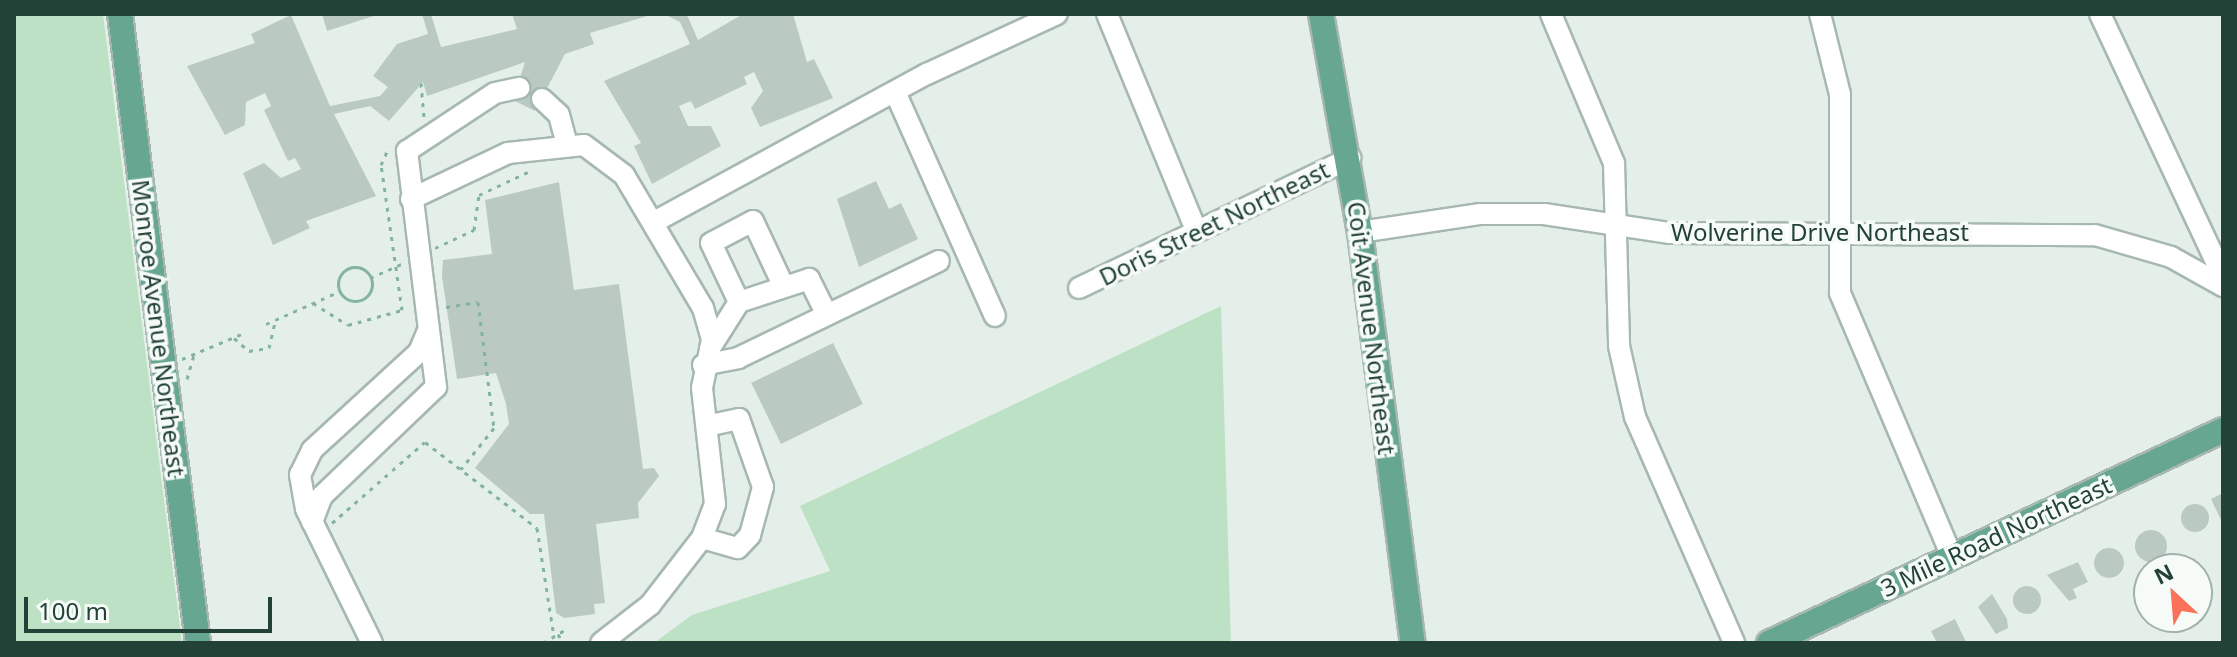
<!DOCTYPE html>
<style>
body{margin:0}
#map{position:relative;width:2237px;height:657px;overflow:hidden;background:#e5efea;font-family:"Noto Sans",sans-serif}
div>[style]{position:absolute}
.green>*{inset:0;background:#bde1c4}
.building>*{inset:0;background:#bacac2;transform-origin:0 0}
.round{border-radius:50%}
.path>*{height:3px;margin-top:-1.5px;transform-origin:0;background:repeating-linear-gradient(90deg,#84b4a1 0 4px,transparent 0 10px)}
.path>.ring{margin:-1.5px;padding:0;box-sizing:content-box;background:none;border:3px solid #84b4a1;border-radius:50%}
.roads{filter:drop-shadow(2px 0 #a7b8b1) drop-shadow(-2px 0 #a7b8b1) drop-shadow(0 2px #a7b8b1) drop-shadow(0 -2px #a7b8b1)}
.minor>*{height:20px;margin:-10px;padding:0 10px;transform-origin:10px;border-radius:10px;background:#fff}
.major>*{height:24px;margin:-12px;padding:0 12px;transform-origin:12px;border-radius:12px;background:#67a691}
span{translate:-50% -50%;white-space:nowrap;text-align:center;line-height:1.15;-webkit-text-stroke:7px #f6fbf8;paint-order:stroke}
.street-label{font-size:24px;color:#234237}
.frame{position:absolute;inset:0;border:16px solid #234237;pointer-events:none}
.north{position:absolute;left:2133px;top:553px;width:80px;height:80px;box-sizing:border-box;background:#f6fbf8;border:2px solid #a2b1ab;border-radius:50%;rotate:334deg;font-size:22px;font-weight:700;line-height:32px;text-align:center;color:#234237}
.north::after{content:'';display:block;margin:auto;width:28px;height:36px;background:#f97259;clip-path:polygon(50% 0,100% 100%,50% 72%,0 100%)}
.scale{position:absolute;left:24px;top:597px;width:248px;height:36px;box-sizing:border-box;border:4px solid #234237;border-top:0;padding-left:10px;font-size:24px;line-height:28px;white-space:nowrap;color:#234237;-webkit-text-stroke:6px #f6fbf8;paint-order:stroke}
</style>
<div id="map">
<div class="green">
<div style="clip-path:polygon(14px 14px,103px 14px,182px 643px,14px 643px)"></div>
<div style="clip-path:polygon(1221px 306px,1231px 642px,654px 643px,692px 615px,830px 571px,800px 506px)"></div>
</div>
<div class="building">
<div style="clip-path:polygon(322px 14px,377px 14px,377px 15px,327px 31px)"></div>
<div style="clip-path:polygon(422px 14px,431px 14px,441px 47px,517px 29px,512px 14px,651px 15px,590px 33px,594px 44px,565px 54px,535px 111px,513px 100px,525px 62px,427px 96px,423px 82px,389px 121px,370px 106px,334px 114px,376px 196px,306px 221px,310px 228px,273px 245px,243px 173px,264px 163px,281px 178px,301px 169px,295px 158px,288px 161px,264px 110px,271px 106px,265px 93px,246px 102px,245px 125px,225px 135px,187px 66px,255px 43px,251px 34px,291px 15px,330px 106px,380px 96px,388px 87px,373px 76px,397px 44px,428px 34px)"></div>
<div style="clip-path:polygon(664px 14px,687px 15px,698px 40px,743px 14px,793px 14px,807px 62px,814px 59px,833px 98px,760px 127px,751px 108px,763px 91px,754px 72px,744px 77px,747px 84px,695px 109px,691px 101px,679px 106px,688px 126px,711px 126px,721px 146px,652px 184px,634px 146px,641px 143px,604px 81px,690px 44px,680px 22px)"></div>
<div style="clip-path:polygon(876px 181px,889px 209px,901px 203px,918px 239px,859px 267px,837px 199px)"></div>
<div style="clip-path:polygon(559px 182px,574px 290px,619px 284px,643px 469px,654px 468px,659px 476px,638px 503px,639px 518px,596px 524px,605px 603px,594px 604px,595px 614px,564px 618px,556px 613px,544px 514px,530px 514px,475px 468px,509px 424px,506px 404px,496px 373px,457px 379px,442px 276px,443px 260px,492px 254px,485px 200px)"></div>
<div style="left:833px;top:343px;width:68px;height:91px;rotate:64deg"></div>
<div style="clip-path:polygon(2223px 493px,2223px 524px,2211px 499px)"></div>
<div class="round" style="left:2181px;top:504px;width:28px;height:28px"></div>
<div class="round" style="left:2135px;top:530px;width:32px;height:32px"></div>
<div class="round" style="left:2094px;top:548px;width:30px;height:30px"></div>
<div style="clip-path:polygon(2078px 562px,2088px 582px,2073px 589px,2077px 598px,2069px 601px,2047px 575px)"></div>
<div class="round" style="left:2013px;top:586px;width:28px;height:28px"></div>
<div style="clip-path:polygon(1992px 594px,2007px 619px,2008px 628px,1996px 634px,1978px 607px)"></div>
<div style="clip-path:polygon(1955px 619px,1966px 642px,1937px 643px,1931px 631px)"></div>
</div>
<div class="path">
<div style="left:421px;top:83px;width:36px;rotate:85deg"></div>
<div style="left:435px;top:248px;width:43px;rotate:-24.8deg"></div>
<div style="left:474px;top:230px;width:35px;rotate:-82deg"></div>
<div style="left:479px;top:195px;width:59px;rotate:-25.3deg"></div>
<div class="ring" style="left:338px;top:267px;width:31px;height:31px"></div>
<div style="left:370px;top:278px;width:36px;rotate:-24deg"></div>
<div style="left:313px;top:303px;width:41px;rotate:32.2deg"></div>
<div style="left:348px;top:325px;width:56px;rotate:-15.5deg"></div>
<div style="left:402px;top:310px;width:147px;rotate:-98.2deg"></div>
<div style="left:381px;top:165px;width:20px;rotate:-66deg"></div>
<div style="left:446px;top:307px;width:32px;rotate:-9deg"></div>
<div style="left:478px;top:302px;width:127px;rotate:82.8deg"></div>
<div style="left:494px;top:428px;width:53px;rotate:128.8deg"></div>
<div style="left:266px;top:324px;width:81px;rotate:-24deg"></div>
<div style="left:234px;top:338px;width:20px;rotate:41deg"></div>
<div style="left:249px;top:351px;width:20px;rotate:-9deg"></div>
<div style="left:269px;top:348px;width:28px;rotate:-77deg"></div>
<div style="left:182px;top:359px;width:67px;rotate:-22.8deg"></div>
<div style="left:187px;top:379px;width:25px;rotate:-74deg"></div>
<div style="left:332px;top:523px;width:123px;rotate:-41.1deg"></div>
<div style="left:425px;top:442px;width:141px;rotate:37.5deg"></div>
<div style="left:537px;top:528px;width:110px;rotate:81.1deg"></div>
<div style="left:558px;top:634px;width:10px;rotate:61deg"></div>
<div style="left:543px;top:643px;width:26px;rotate:-31deg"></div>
</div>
<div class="roads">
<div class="minor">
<div style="left:1107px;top:14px;width:234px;rotate:67.6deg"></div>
<div style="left:1551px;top:14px;width:162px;rotate:67.1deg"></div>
<div style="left:1614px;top:163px;width:183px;rotate:88.4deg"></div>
<div style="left:1619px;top:346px;width:73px;rotate:77.3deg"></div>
<div style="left:1635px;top:417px;width:247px;rotate:66.3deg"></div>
<div style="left:1820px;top:14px;width:82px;rotate:76deg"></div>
<div style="left:1840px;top:94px;width:199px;rotate:90deg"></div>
<div style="left:1840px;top:293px;width:287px;rotate:67deg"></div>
<div style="left:2100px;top:14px;width:289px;rotate:64.9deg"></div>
<div style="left:896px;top:94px;width:243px;rotate:66deg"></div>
<div style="left:542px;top:99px;width:23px;rotate:43deg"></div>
<div style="left:559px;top:115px;width:28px;rotate:75deg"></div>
<div style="left:411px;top:199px;width:107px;rotate:-25.4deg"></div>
<div style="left:508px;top:153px;width:76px;rotate:-6deg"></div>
<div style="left:584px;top:145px;width:50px;rotate:36.9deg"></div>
<div style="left:624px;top:175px;width:155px;rotate:59.3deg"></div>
<div style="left:703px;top:308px;width:33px;rotate:74deg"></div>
<div style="left:712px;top:340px;width:49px;rotate:101.8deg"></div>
<div style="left:702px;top:388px;width:117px;rotate:83.6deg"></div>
<div style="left:715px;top:504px;width:36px;rotate:111deg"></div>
<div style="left:702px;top:538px;width:85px;rotate:127.8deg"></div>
<div style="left:650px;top:605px;width:62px;rotate:142.2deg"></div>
<div style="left:654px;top:222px;width:311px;rotate:-28.5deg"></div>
<div style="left:927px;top:74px;width:143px;rotate:-24.8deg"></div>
<div style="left:1360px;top:232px;width:122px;rotate:-8.5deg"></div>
<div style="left:1481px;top:214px;width:63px"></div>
<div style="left:1544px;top:214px;width:126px;rotate:8.6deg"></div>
<div style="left:1669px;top:233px;width:426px;rotate:0.3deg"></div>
<div style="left:2095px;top:235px;width:79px;rotate:16.1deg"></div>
<div style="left:2171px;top:257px;width:60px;rotate:29.1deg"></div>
<div style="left:1079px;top:288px;width:301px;rotate:-25.6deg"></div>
<div style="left:739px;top:302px;width:74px;rotate:-18.2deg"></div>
<div style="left:809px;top:279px;width:40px;rotate:63.4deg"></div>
<div style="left:710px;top:348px;width:54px;rotate:-57.8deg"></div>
<div style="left:739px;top:302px;width:65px;rotate:-115.4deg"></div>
<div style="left:711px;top:243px;width:47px;rotate:-27.6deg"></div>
<div style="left:753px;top:221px;width:68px;rotate:64.9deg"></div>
<div style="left:703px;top:365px;width:36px;rotate:-11deg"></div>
<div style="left:738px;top:358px;width:223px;rotate:-25.8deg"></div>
<div style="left:312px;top:522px;width:28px;rotate:-69deg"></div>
<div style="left:322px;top:496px;width:158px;rotate:-43.7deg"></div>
<div style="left:436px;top:387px;width:238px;rotate:-97deg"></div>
<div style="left:407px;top:151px;width:105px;rotate:-33.4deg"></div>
<div style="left:495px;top:93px;width:25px;rotate:-12deg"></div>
<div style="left:702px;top:538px;width:37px;rotate:16deg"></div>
<div style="left:738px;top:548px;width:18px;rotate:-47deg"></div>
<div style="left:750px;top:535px;width:50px;rotate:-74.8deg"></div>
<div style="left:763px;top:487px;width:72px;rotate:-109.4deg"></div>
<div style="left:739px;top:419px;width:33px;rotate:168deg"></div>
<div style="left:372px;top:643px;width:149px;rotate:-116.2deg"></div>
<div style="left:306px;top:509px;width:35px;rotate:-100deg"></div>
<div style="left:300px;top:475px;width:28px;rotate:-64deg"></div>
<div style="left:312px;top:450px;width:145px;rotate:-42.5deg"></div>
<div style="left:419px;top:352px;width:25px;rotate:-67deg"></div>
</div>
<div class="major">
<div style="left:120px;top:14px;width:634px;rotate:82.93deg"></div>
<div style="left:1321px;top:14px;width:221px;rotate:79.9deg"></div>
<div style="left:1360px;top:232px;width:414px;rotate:82.7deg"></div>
<div style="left:1769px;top:643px;width:501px;rotate:-25.13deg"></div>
</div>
</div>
<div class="street-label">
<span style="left:1214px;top:223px;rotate:-26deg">Doris Street Northeast</span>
<span style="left:1820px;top:232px">Wolverine Drive Northeast</span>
<span style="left:159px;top:328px;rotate:83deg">Monroe Avenue Northeast</span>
<span style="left:1372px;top:328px;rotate:83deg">Coit Avenue Northeast</span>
<span style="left:1996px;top:536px;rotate:-25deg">3 Mile Road Northeast</span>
</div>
<div class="frame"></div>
<div class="north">N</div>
<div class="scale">100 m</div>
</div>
